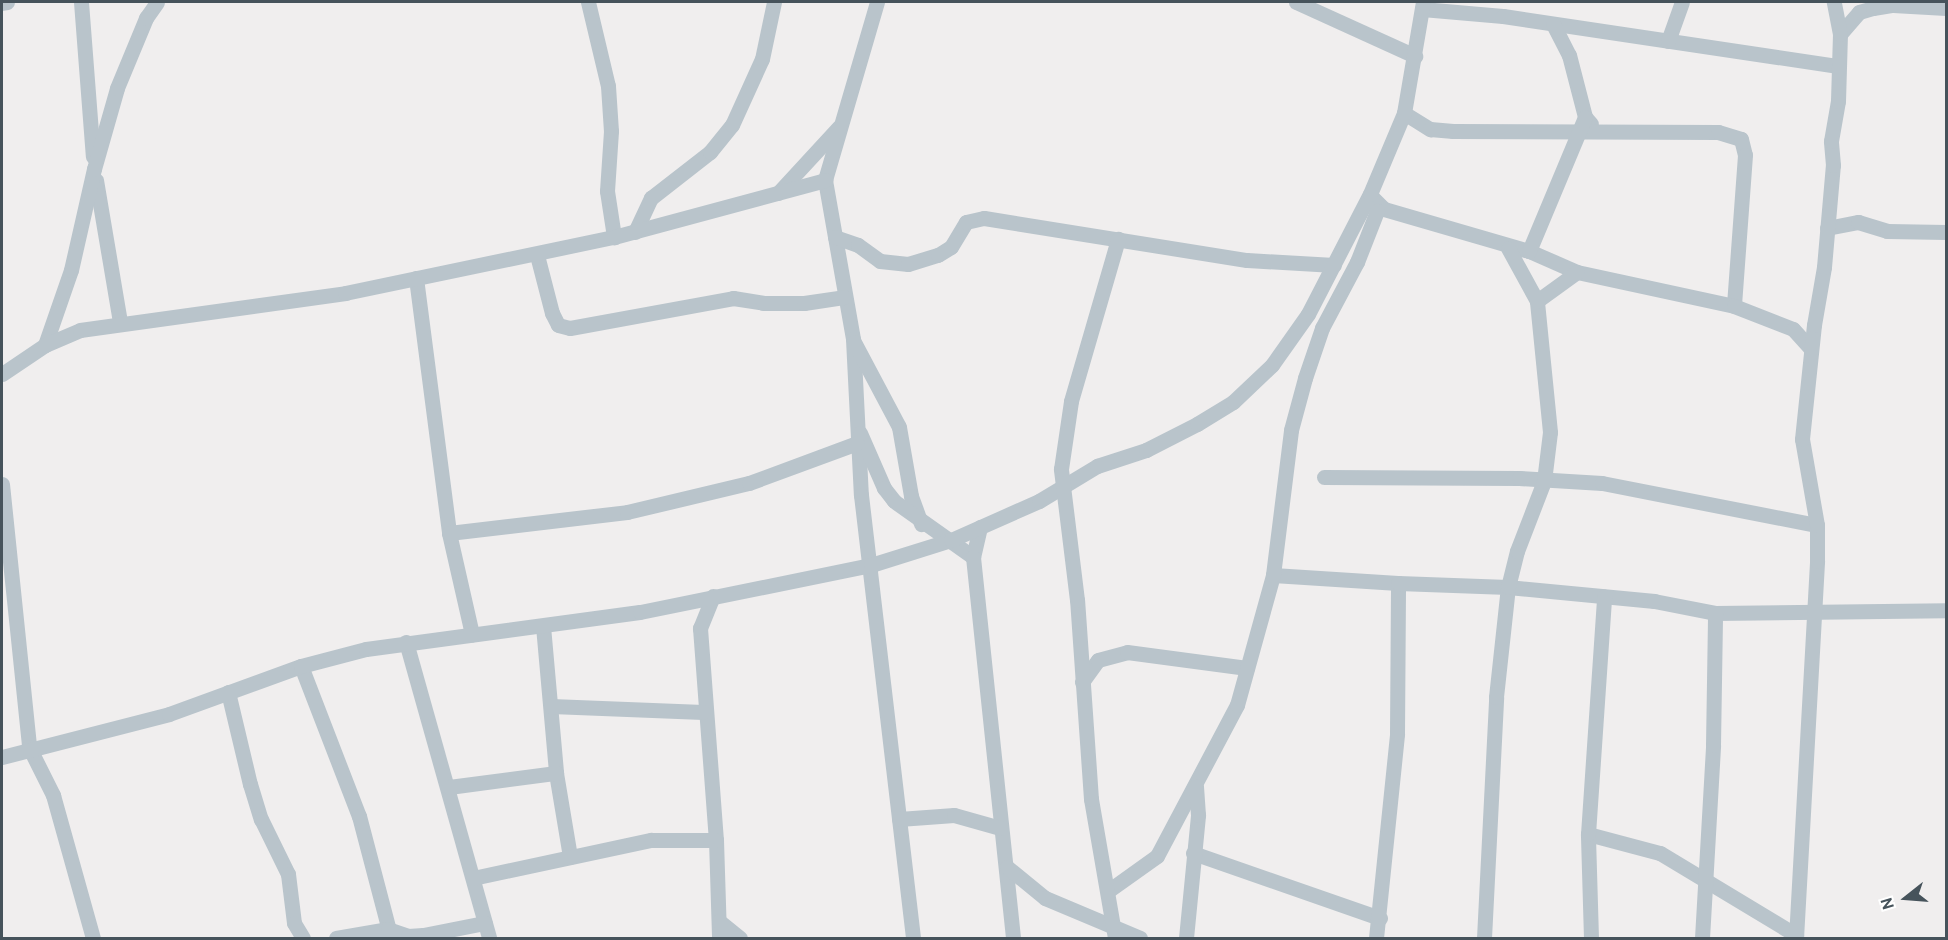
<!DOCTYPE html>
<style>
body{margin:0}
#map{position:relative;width:1948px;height:940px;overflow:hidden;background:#f0eeee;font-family:Overpass,sans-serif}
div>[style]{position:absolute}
.minor>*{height:15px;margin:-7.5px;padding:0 7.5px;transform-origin:7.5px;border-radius:7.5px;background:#b9c4cb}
span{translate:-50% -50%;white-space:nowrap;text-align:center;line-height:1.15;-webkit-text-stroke:4.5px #fff;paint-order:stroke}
.frame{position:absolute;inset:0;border:3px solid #46535b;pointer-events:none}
.north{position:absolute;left:1876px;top:868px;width:60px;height:60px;-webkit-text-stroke:4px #fff;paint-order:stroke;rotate:253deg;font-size:16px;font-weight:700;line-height:24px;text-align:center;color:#46535b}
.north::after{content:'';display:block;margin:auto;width:21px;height:27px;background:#46535b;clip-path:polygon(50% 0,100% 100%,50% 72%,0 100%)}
</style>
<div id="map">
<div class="minor">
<div style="left:81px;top:2px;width:155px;rotate:85.6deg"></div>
<div style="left:588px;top:2px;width:86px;rotate:76.6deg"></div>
<div style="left:608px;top:86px;width:45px;rotate:86.2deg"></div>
<div style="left:611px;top:131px;width:60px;rotate:93.8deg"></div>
<div style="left:607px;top:191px;width:47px;rotate:81.3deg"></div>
<div style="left:877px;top:2px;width:185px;rotate:106.3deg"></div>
<div style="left:825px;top:180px;width:161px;rotate:80deg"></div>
<div style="left:853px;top:339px;width:156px;rotate:87.1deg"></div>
<div style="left:861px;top:495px;width:446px;rotate:83.3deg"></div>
<div style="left:1296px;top:2px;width:131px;rotate:24.4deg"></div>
<div style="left:2px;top:3px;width:5px;rotate:-11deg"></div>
<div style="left:1422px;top:9px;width:81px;rotate:4.9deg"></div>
<div style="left:1503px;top:16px;width:339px;rotate:8.5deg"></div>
<div style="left:1553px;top:24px;width:35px;rotate:63deg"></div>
<div style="left:1569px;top:55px;width:64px;rotate:75.5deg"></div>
<div style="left:1585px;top:117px;width:9px;rotate:49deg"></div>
<div style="left:1840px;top:34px;width:29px;rotate:-49deg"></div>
<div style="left:1859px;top:12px;width:15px;rotate:-16deg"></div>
<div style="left:1873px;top:8px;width:20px;rotate:-9deg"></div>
<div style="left:1893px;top:5px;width:53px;rotate:3.2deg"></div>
<div style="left:1668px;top:41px;width:41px;rotate:-70.3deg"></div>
<div style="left:1404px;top:113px;width:31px;rotate:32deg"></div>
<div style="left:1430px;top:129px;width:23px;rotate:5deg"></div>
<div style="left:1453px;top:131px;width:265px;rotate:0.2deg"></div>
<div style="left:1718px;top:132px;width:24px;rotate:17deg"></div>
<div style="left:1741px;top:139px;width:16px;rotate:76deg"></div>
<div style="left:1745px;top:155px;width:151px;rotate:94.2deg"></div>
<div style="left:96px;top:180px;width:144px;rotate:80.4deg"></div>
<div style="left:778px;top:193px;width:90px;rotate:-47.3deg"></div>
<div style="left:1372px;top:197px;width:17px;rotate:45deg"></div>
<div style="left:1384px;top:209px;width:151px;rotate:16.2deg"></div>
<div style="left:1529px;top:251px;width:52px;rotate:23.6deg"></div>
<div style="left:1577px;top:272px;width:161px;rotate:12.2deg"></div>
<div style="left:1734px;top:306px;width:63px;rotate:21.3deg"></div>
<div style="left:1793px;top:329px;width:27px;rotate:48deg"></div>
<div style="left:1827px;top:228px;width:32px;rotate:-11deg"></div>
<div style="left:1858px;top:222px;width:30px;rotate:17deg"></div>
<div style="left:1887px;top:231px;width:59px;rotate:1deg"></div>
<div style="left:635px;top:232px;width:38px;rotate:-65deg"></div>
<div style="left:651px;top:198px;width:75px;rotate:-37.9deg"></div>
<div style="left:710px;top:152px;width:35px;rotate:-51deg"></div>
<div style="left:732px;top:125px;width:72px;rotate:-65.6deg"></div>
<div style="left:762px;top:59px;width:58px;rotate:-78.1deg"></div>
<div style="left:835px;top:237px;width:24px;rotate:19deg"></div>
<div style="left:858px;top:245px;width:27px;rotate:36deg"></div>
<div style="left:880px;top:261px;width:28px;rotate:6deg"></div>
<div style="left:908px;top:264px;width:31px;rotate:-17deg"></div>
<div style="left:938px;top:255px;width:15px;rotate:-32deg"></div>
<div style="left:951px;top:247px;width:29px;rotate:-59deg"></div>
<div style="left:966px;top:222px;width:18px;rotate:-13deg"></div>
<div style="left:984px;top:218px;width:266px;rotate:9.1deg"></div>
<div style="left:1247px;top:260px;width:87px;rotate:3.3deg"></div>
<div style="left:1529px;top:251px;width:145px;rotate:-67.3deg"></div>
<div style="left:537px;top:255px;width:60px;rotate:75.5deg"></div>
<div style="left:552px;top:313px;width:13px;rotate:63deg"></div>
<div style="left:558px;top:325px;width:12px;rotate:14deg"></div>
<div style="left:570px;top:328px;width:166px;rotate:-10.4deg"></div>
<div style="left:733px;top:298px;width:30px;rotate:9deg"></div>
<div style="left:763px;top:303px;width:41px"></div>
<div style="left:804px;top:303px;width:40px;rotate:-8.5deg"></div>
<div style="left:416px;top:278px;width:257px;rotate:82.6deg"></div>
<div style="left:449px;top:533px;width:104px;rotate:77.2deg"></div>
<div style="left:1537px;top:301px;width:49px;rotate:-35.9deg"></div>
<div style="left:854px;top:342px;width:96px;rotate:62.1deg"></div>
<div style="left:899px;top:427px;width:70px;rotate:80.1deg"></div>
<div style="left:911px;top:496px;width:30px;rotate:70deg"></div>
<div style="left:45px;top:345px;width:79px;rotate:-70.9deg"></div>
<div style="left:71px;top:270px;width:104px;rotate:-77.2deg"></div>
<div style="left:94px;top:169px;width:84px;rotate:-74.1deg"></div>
<div style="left:117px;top:88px;width:76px;rotate:-67.5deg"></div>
<div style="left:146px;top:18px;width:19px;rotate:-55deg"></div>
<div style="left:2px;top:374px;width:52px;rotate:-34deg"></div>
<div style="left:45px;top:345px;width:38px;rotate:-23deg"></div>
<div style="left:80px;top:330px;width:268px;rotate:-7.9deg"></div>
<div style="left:345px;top:293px;width:275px;rotate:-11.8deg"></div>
<div style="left:614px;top:237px;width:219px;rotate:-15.1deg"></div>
<div style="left:860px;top:433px;width:60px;rotate:66.4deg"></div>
<div style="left:884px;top:488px;width:16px;rotate:52deg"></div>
<div style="left:894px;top:501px;width:97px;rotate:35.3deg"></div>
<div style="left:1324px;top:477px;width:195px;rotate:0.3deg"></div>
<div style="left:1519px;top:478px;width:83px;rotate:3.4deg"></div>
<div style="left:1602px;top:483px;width:219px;rotate:11.1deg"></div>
<div style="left:2px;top:484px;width:264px;rotate:84.1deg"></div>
<div style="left:29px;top:747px;width:54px;rotate:63.4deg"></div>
<div style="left:53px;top:795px;width:148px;rotate:74.4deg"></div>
<div style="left:980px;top:527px;width:31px;rotate:103deg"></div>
<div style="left:973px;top:557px;width:383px;rotate:84deg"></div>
<div style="left:449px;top:533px;width:179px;rotate:-6.7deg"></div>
<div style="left:627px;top:512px;width:125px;rotate:-13.4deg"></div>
<div style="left:749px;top:483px;width:115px;rotate:-20.3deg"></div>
<div style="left:1273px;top:575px;width:125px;rotate:3.7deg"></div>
<div style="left:713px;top:596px;width:35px;rotate:112deg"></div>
<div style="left:700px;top:628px;width:213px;rotate:85.7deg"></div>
<div style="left:716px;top:840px;width:98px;rotate:88.2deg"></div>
<div style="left:543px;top:626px;width:148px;rotate:84.9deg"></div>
<div style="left:556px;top:773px;width:85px;rotate:80.5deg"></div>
<div style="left:406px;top:642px;width:307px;rotate:74.3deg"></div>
<div style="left:301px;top:666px;width:161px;rotate:68.9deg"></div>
<div style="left:359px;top:816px;width:126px;rotate:75.3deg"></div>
<div style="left:1082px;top:682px;width:27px;rotate:-54deg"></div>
<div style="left:1098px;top:660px;width:30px;rotate:-15deg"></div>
<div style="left:1127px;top:652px;width:121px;rotate:7.6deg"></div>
<div style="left:228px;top:692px;width:95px;rotate:76.6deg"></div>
<div style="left:250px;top:784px;width:37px;rotate:73deg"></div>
<div style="left:261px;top:819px;width:61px;rotate:63.9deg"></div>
<div style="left:288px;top:874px;width:49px;rotate:83deg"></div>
<div style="left:294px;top:923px;width:17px;rotate:59deg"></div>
<div style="left:551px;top:706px;width:152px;rotate:2.3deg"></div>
<div style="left:2px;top:757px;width:172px;rotate:-14.4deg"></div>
<div style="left:169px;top:714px;width:140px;rotate:-20deg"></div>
<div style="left:301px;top:666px;width:67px;rotate:-14.7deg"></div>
<div style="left:366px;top:649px;width:276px;rotate:-7.7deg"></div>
<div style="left:640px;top:612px;width:236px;rotate:-11.5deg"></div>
<div style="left:871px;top:565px;width:84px;rotate:-17.4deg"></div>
<div style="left:951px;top:540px;width:96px;rotate:-23.9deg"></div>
<div style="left:1039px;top:501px;width:68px;rotate:-31.1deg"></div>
<div style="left:1097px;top:466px;width:52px;rotate:-18.1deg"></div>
<div style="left:1146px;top:450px;width:57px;rotate:-27deg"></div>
<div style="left:1197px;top:424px;width:42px;rotate:-31.4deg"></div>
<div style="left:1233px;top:402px;width:54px;rotate:-43.5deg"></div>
<div style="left:1272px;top:365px;width:62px;rotate:-54.8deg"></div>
<div style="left:1308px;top:314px;width:135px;rotate:-62.7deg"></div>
<div style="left:1370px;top:194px;width:88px;rotate:-67.2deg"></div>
<div style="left:1404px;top:113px;width:113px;rotate:-80.3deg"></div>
<div style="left:449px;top:787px;width:108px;rotate:-7.5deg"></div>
<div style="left:899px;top:819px;width:55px;rotate:-4.2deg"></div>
<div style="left:954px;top:815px;width:48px;rotate:15.8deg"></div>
<div style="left:1588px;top:834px;width:74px;rotate:14.8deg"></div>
<div style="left:1660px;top:853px;width:159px;rotate:31.1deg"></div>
<div style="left:1193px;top:853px;width:198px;rotate:19.2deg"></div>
<div style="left:1007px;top:867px;width:49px;rotate:39.2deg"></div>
<div style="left:1045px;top:898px;width:103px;rotate:22.8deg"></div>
<div style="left:473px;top:878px;width:182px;rotate:-12.1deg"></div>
<div style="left:651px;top:840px;width:65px"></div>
<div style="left:1108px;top:891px;width:60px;rotate:-35.5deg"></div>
<div style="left:1157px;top:856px;width:171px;rotate:-62.1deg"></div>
<div style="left:1237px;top:705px;width:135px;rotate:-74.5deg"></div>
<div style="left:1273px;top:575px;width:146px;rotate:-82.9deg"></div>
<div style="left:1291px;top:430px;width:54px;rotate:-74.9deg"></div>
<div style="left:1305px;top:378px;width:53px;rotate:-71.2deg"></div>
<div style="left:1322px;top:328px;width:75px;rotate:-62.1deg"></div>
<div style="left:1357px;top:262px;width:55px;rotate:-68.6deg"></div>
<div style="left:719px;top:921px;width:27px;rotate:39deg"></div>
<div style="left:336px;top:938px;width:53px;rotate:-9.8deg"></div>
<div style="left:388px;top:929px;width:21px;rotate:19deg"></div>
<div style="left:408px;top:936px;width:15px;rotate:-4deg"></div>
<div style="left:423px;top:935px;width:63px;rotate:-11deg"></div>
<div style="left:1115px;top:938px;width:141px;rotate:-99.8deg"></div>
<div style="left:1091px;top:799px;width:199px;rotate:-94deg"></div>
<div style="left:1077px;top:600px;width:132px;rotate:-97deg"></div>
<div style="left:1061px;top:469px;width:69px;rotate:-81.6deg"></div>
<div style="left:1071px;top:401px;width:169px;rotate:-73.8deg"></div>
<div style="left:1186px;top:938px;width:124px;rotate:-84.4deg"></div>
<div style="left:1198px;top:815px;width:29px;rotate:-94deg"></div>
<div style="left:1376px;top:938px;width:205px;rotate:-84.1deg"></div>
<div style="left:1397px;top:734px;width:151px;rotate:-89.6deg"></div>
<div style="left:1398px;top:583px;width:110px;rotate:2.1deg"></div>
<div style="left:1508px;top:587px;width:147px;rotate:5.5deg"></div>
<div style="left:1654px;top:601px;width:62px;rotate:11.1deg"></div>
<div style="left:1715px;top:613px;width:231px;rotate:-0.7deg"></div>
<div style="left:1484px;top:938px;width:241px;rotate:-87.1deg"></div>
<div style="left:1496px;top:697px;width:111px;rotate:-83.8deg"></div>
<div style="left:1508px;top:587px;width:37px;rotate:-76deg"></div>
<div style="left:1517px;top:551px;width:75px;rotate:-68.9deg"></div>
<div style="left:1544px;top:481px;width:49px;rotate:-83deg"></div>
<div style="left:1550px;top:432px;width:132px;rotate:-95.7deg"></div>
<div style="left:1537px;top:301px;width:60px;rotate:-118.7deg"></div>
<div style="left:1591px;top:938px;width:104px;rotate:-91.7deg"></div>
<div style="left:1588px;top:834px;width:238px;rotate:-86.1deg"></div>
<div style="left:1702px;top:938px;width:193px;rotate:-86.7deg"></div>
<div style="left:1713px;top:745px;width:132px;rotate:-89.1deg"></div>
<div style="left:1796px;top:938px;width:378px;rotate:-86.8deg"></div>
<div style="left:1817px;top:561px;width:36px;rotate:-90deg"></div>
<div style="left:1817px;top:525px;width:87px;rotate:-99.9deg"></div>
<div style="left:1802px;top:439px;width:115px;rotate:-84deg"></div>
<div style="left:1814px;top:325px;width:59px;rotate:-80.2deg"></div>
<div style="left:1824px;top:267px;width:102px;rotate:-85deg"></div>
<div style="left:1833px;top:165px;width:24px;rotate:-95deg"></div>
<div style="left:1831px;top:141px;width:41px;rotate:-80.1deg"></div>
<div style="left:1838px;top:101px;width:67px;rotate:-88.3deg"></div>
<div style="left:1840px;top:34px;width:33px;rotate:-101deg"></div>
</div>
<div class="frame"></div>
<div class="north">N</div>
</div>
